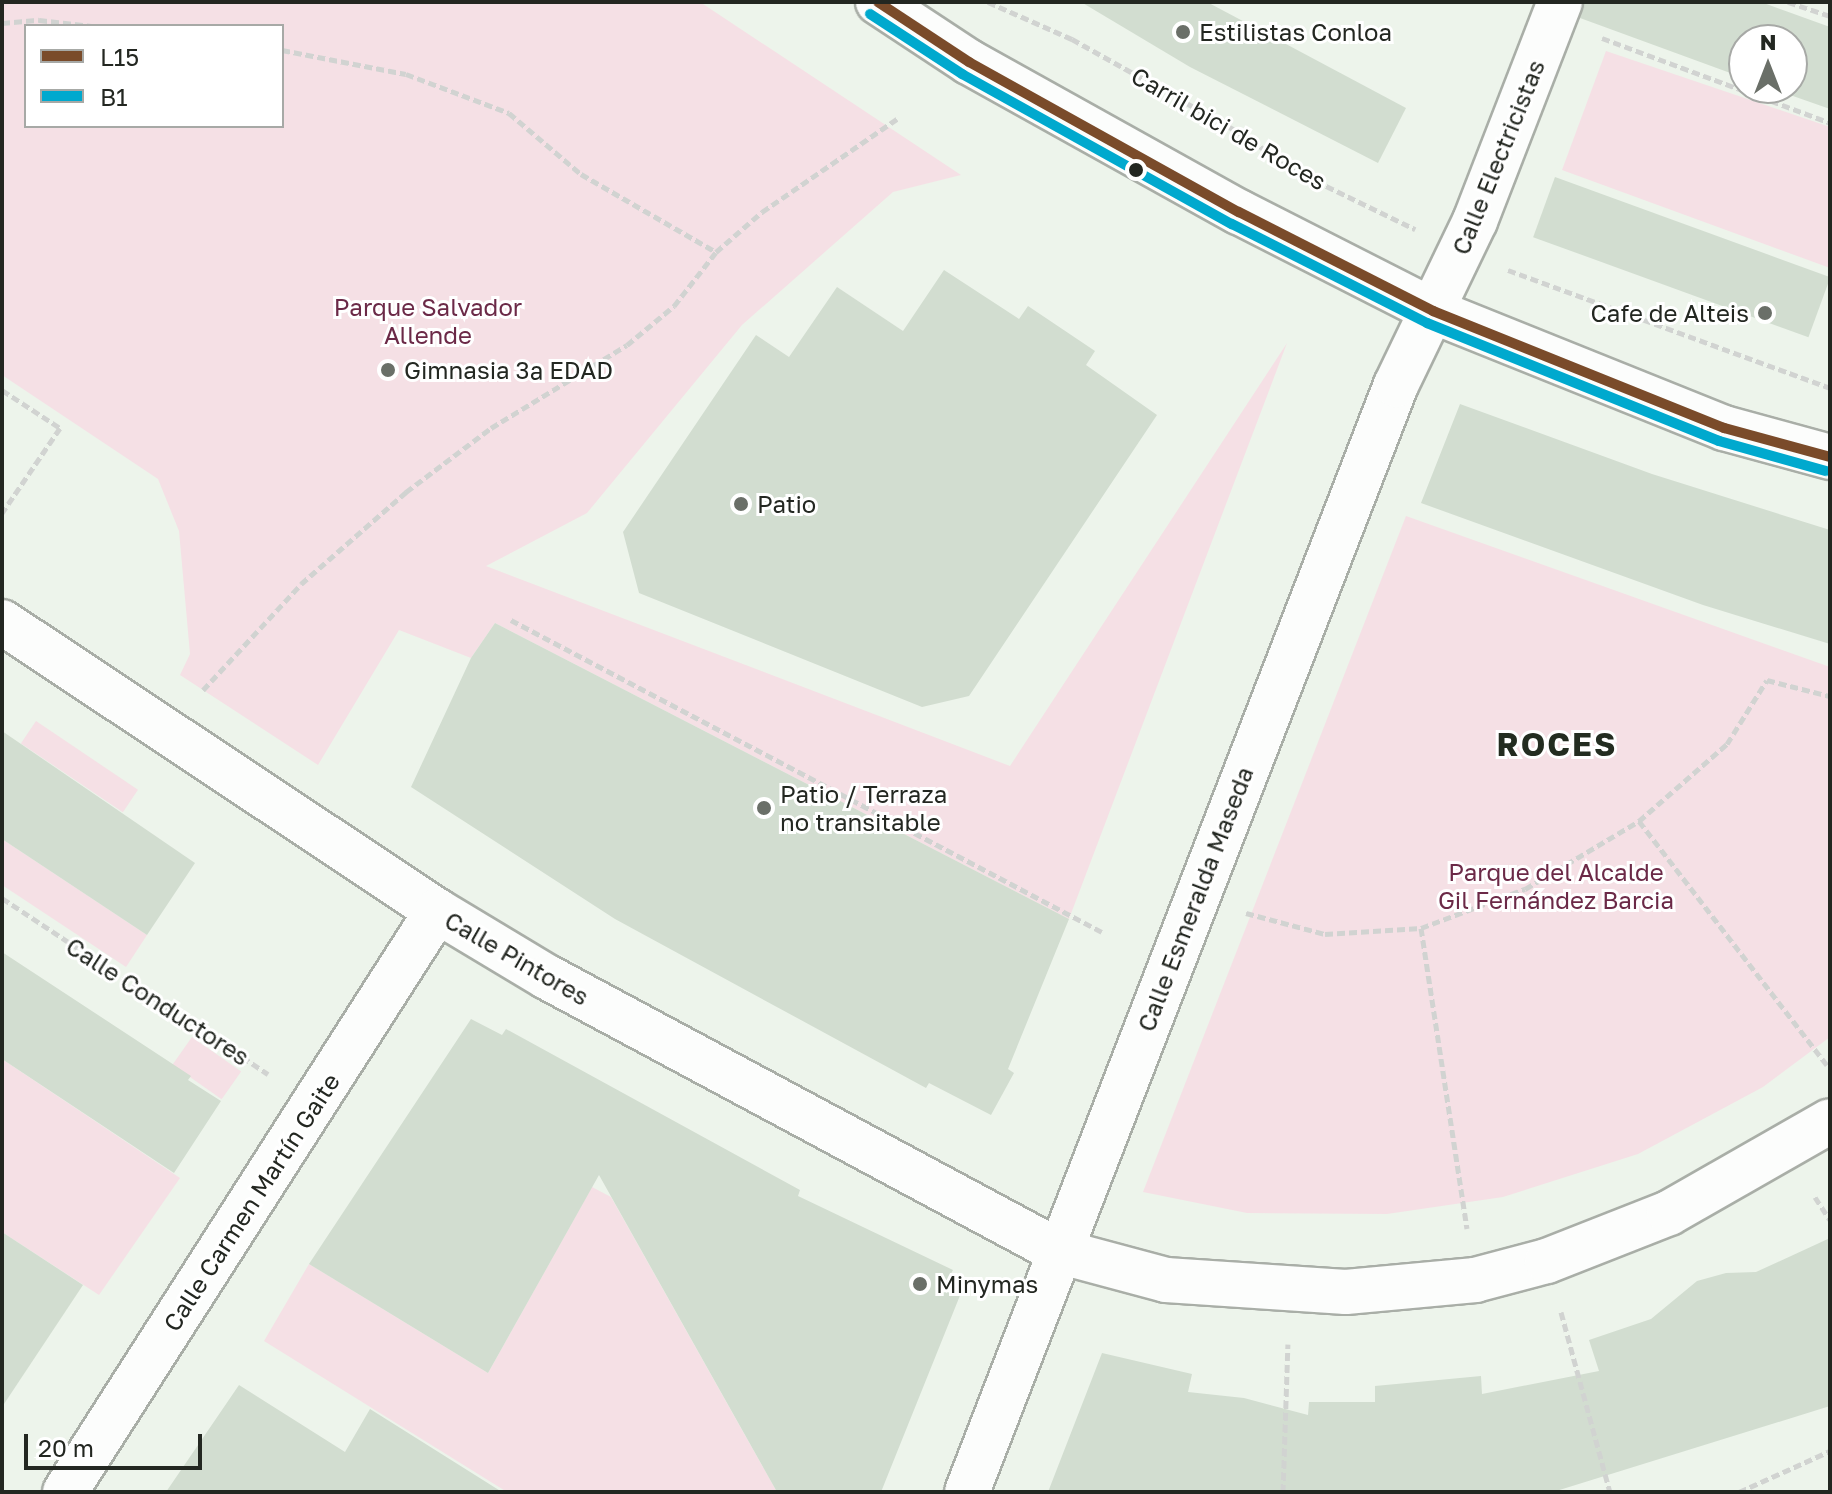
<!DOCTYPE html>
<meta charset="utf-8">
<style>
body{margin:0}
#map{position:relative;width:1832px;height:1494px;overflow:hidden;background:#edf4eb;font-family:"Golos Text",sans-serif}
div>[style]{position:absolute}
.green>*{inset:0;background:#f5e0e5;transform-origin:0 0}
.building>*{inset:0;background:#d2ddd0;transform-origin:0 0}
.path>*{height:5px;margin-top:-2.5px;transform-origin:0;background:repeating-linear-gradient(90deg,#d1d3d1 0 8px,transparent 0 12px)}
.roads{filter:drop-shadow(2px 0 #a9aea7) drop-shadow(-2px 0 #a9aea7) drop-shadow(0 2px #a9aea7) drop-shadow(0 -2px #a9aea7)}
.minor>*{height:44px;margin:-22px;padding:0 22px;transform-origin:22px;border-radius:22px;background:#fcfdfc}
.bus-1>*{height:10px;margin:-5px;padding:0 5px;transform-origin:5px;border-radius:5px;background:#7a4b2a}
.bus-2>*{height:10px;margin:-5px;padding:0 5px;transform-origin:5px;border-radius:5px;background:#00a9ce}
.dots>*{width:22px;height:22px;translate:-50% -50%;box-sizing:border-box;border:4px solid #fff;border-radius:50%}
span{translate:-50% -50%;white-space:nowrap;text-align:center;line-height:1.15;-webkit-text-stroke:6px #fff;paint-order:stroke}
.poi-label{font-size:24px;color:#232721}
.left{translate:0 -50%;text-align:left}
.right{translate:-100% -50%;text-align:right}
.street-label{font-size:24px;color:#232721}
.park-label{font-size:24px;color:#6b2947}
.district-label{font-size:32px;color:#232c20;font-weight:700;letter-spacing:2px}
.frame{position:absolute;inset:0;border:4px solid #232721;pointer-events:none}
.legend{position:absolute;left:24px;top:24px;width:260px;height:104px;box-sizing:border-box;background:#fff;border:2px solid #a7a9a6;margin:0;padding:10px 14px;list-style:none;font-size:24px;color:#232721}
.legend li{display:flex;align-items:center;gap:16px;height:40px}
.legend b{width:40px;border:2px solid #a7a9a6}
.north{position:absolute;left:1728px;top:24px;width:80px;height:80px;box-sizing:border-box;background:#fff;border:2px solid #a7a9a6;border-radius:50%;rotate:0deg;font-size:22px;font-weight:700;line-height:32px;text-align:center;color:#232721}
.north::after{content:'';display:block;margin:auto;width:28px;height:36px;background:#6a6f68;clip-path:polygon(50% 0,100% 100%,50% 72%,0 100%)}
.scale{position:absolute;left:24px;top:1434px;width:178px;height:36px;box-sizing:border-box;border:4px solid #232721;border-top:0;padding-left:10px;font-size:24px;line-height:28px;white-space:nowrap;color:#232721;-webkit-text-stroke:6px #fff;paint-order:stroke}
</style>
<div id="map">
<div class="green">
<div style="clip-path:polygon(evenodd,2px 2px,700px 2px,961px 175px,893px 192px,742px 325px,587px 513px,486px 566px,1010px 766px,1287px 343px,1069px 919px,495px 623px,471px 658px,399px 630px,318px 765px,180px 675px,190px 654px,179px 531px,158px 479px,2px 375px,2px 2px,26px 26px,282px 26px,282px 126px,26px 126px,26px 26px)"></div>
<div style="clip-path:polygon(1606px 51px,1830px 127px,1830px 268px,1562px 170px)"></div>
<div style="clip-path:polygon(1406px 516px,1830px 667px,1830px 1037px,1763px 1087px,1638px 1154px,1503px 1197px,1387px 1214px,1247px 1213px,1143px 1192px)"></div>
<div style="left:36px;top:721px;width:123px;height:27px;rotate:34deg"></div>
<div style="clip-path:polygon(2px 839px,147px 935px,126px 967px,2px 885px)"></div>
<div style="left:192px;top:1037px;width:60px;height:34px;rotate:35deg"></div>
<div style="clip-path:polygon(2px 1059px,180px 1178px,99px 1295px,2px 1232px)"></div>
<div style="clip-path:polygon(592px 1187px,611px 1197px,777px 1492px,507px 1492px,264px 1341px,309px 1264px,488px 1373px)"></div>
</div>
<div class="building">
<div style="clip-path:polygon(1081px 2px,1207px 2px,1406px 108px,1378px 163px,1190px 67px)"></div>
<div style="clip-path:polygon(1584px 2px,1761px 2px,1830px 27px,1830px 109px,1770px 88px,1792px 88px,1792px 40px,1744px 40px,1744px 78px,1580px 18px)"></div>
<div style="left:1555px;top:177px;width:293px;height:64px;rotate:20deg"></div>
<div style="clip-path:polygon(944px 270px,1019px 319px,1028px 306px,1095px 351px,1086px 365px,1157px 415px,969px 696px,922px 707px,639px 593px,623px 532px,756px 335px,789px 357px,837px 287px,903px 331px)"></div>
<div style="clip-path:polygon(1460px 404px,1652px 474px,1830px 530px,1830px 644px,1703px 605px,1421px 503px)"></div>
<div style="clip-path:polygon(495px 623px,1069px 919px,1008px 1069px,1014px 1073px,991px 1115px,929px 1083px,926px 1088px,615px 919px,411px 787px,471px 658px)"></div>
<div style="clip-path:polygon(2px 731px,195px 863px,147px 935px,2px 839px)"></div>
<div style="clip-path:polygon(2px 952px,191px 1076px,188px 1080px,221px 1101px,174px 1173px,2px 1059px)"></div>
<div style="clip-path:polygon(471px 1019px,502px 1035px,506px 1029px,800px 1190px,798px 1196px,953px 1270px,949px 1277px,958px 1281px,954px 1289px,961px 1293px,881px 1492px,777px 1492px,599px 1175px,488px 1373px,309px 1264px)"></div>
<div style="clip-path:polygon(2px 1232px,83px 1285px,2px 1407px)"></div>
<div style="clip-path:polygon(1830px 1238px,1830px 1406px,1553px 1492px,1048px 1492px,1102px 1353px,1192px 1374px,1188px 1392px,1244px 1398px,1308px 1415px,1309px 1402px,1375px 1402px,1375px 1386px,1481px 1376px,1482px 1394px,1599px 1371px,1589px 1340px,1651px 1319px,1697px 1281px,1726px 1273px,1756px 1272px)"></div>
<div style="clip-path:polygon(239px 1385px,345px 1452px,370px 1409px,502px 1492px,166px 1492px)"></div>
</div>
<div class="path">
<div style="left:988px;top:2px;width:92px;rotate:23.8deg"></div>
<div style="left:1072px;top:39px;width:205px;rotate:29.2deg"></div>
<div style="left:1251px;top:139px;width:41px;rotate:39.1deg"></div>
<div style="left:1283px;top:165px;width:147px;rotate:25.9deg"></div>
<div style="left:1788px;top:2px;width:44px;rotate:18.4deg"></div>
<div style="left:2px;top:23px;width:37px;rotate:-5deg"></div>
<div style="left:39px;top:20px;width:53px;rotate:6.5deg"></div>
<div style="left:1602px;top:38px;width:243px;rotate:20.4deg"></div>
<div style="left:282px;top:50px;width:126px;rotate:11deg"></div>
<div style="left:406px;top:74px;width:110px;rotate:20.7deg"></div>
<div style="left:509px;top:113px;width:94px;rotate:40.3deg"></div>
<div style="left:581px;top:174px;width:156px;rotate:30deg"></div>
<div style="left:1508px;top:270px;width:343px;rotate:20.1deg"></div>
<div style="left:2px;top:390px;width:69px;rotate:33.2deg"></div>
<div style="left:60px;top:428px;width:103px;rotate:124.3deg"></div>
<div style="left:511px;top:620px;width:668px;rotate:27.83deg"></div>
<div style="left:203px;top:690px;width:144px;rotate:-47.2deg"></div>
<div style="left:301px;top:584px;width:140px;rotate:-41.2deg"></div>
<div style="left:406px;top:492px;width:106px;rotate:-37deg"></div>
<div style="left:491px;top:428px;width:159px;rotate:-31.4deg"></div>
<div style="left:627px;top:345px;width:61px;rotate:-39.7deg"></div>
<div style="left:674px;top:306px;width:68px;rotate:-52.1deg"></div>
<div style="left:716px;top:252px;width:61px;rotate:-41deg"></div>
<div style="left:762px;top:212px;width:164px;rotate:-34.6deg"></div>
<div style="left:1639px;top:821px;width:308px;rotate:52.4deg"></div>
<div style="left:2px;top:898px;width:319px;rotate:33.5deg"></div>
<div style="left:1246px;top:913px;width:82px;rotate:14.9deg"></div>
<div style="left:1325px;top:934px;width:96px;rotate:-3.6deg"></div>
<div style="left:1421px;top:928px;width:111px;rotate:-20.6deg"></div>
<div style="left:1525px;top:889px;width:133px;rotate:-30.8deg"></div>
<div style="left:1639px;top:821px;width:117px;rotate:-41.2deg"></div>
<div style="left:1727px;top:744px;width:75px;rotate:-58deg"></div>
<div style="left:1767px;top:680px;width:65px;rotate:14.3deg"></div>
<div style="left:1421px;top:928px;width:304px;rotate:81.3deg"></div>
<div style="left:1815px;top:1197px;width:27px;rotate:57deg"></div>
<div style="left:1561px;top:1312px;width:187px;rotate:74.8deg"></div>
<div style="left:1283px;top:1492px;width:148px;rotate:-88.1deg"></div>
<div style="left:1739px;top:1492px;width:100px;rotate:-24.3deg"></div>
</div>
<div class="roads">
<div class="minor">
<div style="left:878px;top:2px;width:109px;rotate:33.4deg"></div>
<div style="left:969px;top:62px;width:309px;rotate:29.1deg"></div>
<div style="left:1239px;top:212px;width:218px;rotate:27deg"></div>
<div style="left:1433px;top:311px;width:314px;rotate:21.9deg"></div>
<div style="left:1724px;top:428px;width:110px;rotate:15.3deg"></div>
<div style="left:2px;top:622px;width:522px;rotate:33.6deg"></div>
<div style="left:437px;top:911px;width:128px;rotate:31deg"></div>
<div style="left:547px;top:977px;width:580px;rotate:28.2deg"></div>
<div style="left:1058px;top:1251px;width:112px;rotate:15deg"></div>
<div style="left:1166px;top:1280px;width:180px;rotate:3.8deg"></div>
<div style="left:1346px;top:1292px;width:130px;rotate:-5.3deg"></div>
<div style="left:1475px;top:1280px;width:74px;rotate:-14.8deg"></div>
<div style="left:1547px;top:1261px;width:131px;rotate:-21.5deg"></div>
<div style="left:1669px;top:1213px;width:185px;rotate:-29.7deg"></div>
<div style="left:65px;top:1492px;width:690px;rotate:-57.37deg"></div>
<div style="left:967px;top:1492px;width:1187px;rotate:-68.82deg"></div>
<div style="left:1396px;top:385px;width:182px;rotate:-64.3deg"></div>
<div style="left:1475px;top:221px;width:235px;rotate:-68.8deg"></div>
</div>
</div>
<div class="bus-1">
<div style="left:878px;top:2px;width:109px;rotate:33.4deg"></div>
<div style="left:969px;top:62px;width:309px;rotate:29.1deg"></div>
<div style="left:1239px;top:212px;width:218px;rotate:27deg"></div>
<div style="left:1433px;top:311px;width:314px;rotate:21.9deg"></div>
<div style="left:1724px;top:428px;width:110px;rotate:15.3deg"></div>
</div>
<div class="bus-2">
<div style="left:870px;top:14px;width:110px;rotate:33.1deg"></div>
<div style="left:962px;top:74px;width:309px;rotate:29.1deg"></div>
<div style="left:1232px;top:224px;width:219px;rotate:26.9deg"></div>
<div style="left:1427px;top:323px;width:315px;rotate:22deg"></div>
<div style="left:1719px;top:441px;width:111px;rotate:15.7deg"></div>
</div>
<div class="dots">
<div style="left:1183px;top:32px;background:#6a6f68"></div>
<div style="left:1136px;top:170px;background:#232721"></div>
<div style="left:1765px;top:313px;background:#6a6f68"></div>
<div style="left:388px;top:370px;background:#6a6f68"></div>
<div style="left:741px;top:504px;background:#6a6f68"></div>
<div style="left:764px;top:808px;background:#6a6f68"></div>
<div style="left:920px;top:1284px;background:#6a6f68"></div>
</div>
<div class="poi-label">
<span class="left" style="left:1199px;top:32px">Estilistas Conloa</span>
<span class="right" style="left:1749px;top:313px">Cafe de Alteis</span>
<span class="left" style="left:404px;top:370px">Gimnasia 3ª EDAD</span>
<span class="left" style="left:757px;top:504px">Patio</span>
<span class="left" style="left:780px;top:808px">Patio / Terraza<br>no transitable</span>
<span class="left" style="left:936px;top:1284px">Minymas</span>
</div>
<div class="street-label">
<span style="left:1229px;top:128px;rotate:30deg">Carril bici de Roces</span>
<span style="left:1498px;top:157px;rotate:-68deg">Calle Electricistas</span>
<span style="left:1195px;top:899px;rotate:-69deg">Calle Esmeralda Maseda</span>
<span style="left:517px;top:958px;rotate:30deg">Calle Pintores</span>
<span style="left:158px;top:1001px;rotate:33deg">Calle Conductores</span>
<span style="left:251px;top:1202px;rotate:-57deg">Calle Carmen Martín Gaite</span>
</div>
<div class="park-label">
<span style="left:428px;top:321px">Parque Salvador<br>Allende</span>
<span style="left:1556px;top:886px">Parque del Alcalde<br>Gil Fernández Barcia</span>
</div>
<div class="district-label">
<span style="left:1557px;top:744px">ROCES</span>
</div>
<div class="frame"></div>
<ul class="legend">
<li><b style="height:10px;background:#7a4b2a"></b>L15</li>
<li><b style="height:10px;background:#00a9ce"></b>B1</li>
</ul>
<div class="north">N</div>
<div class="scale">20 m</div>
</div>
